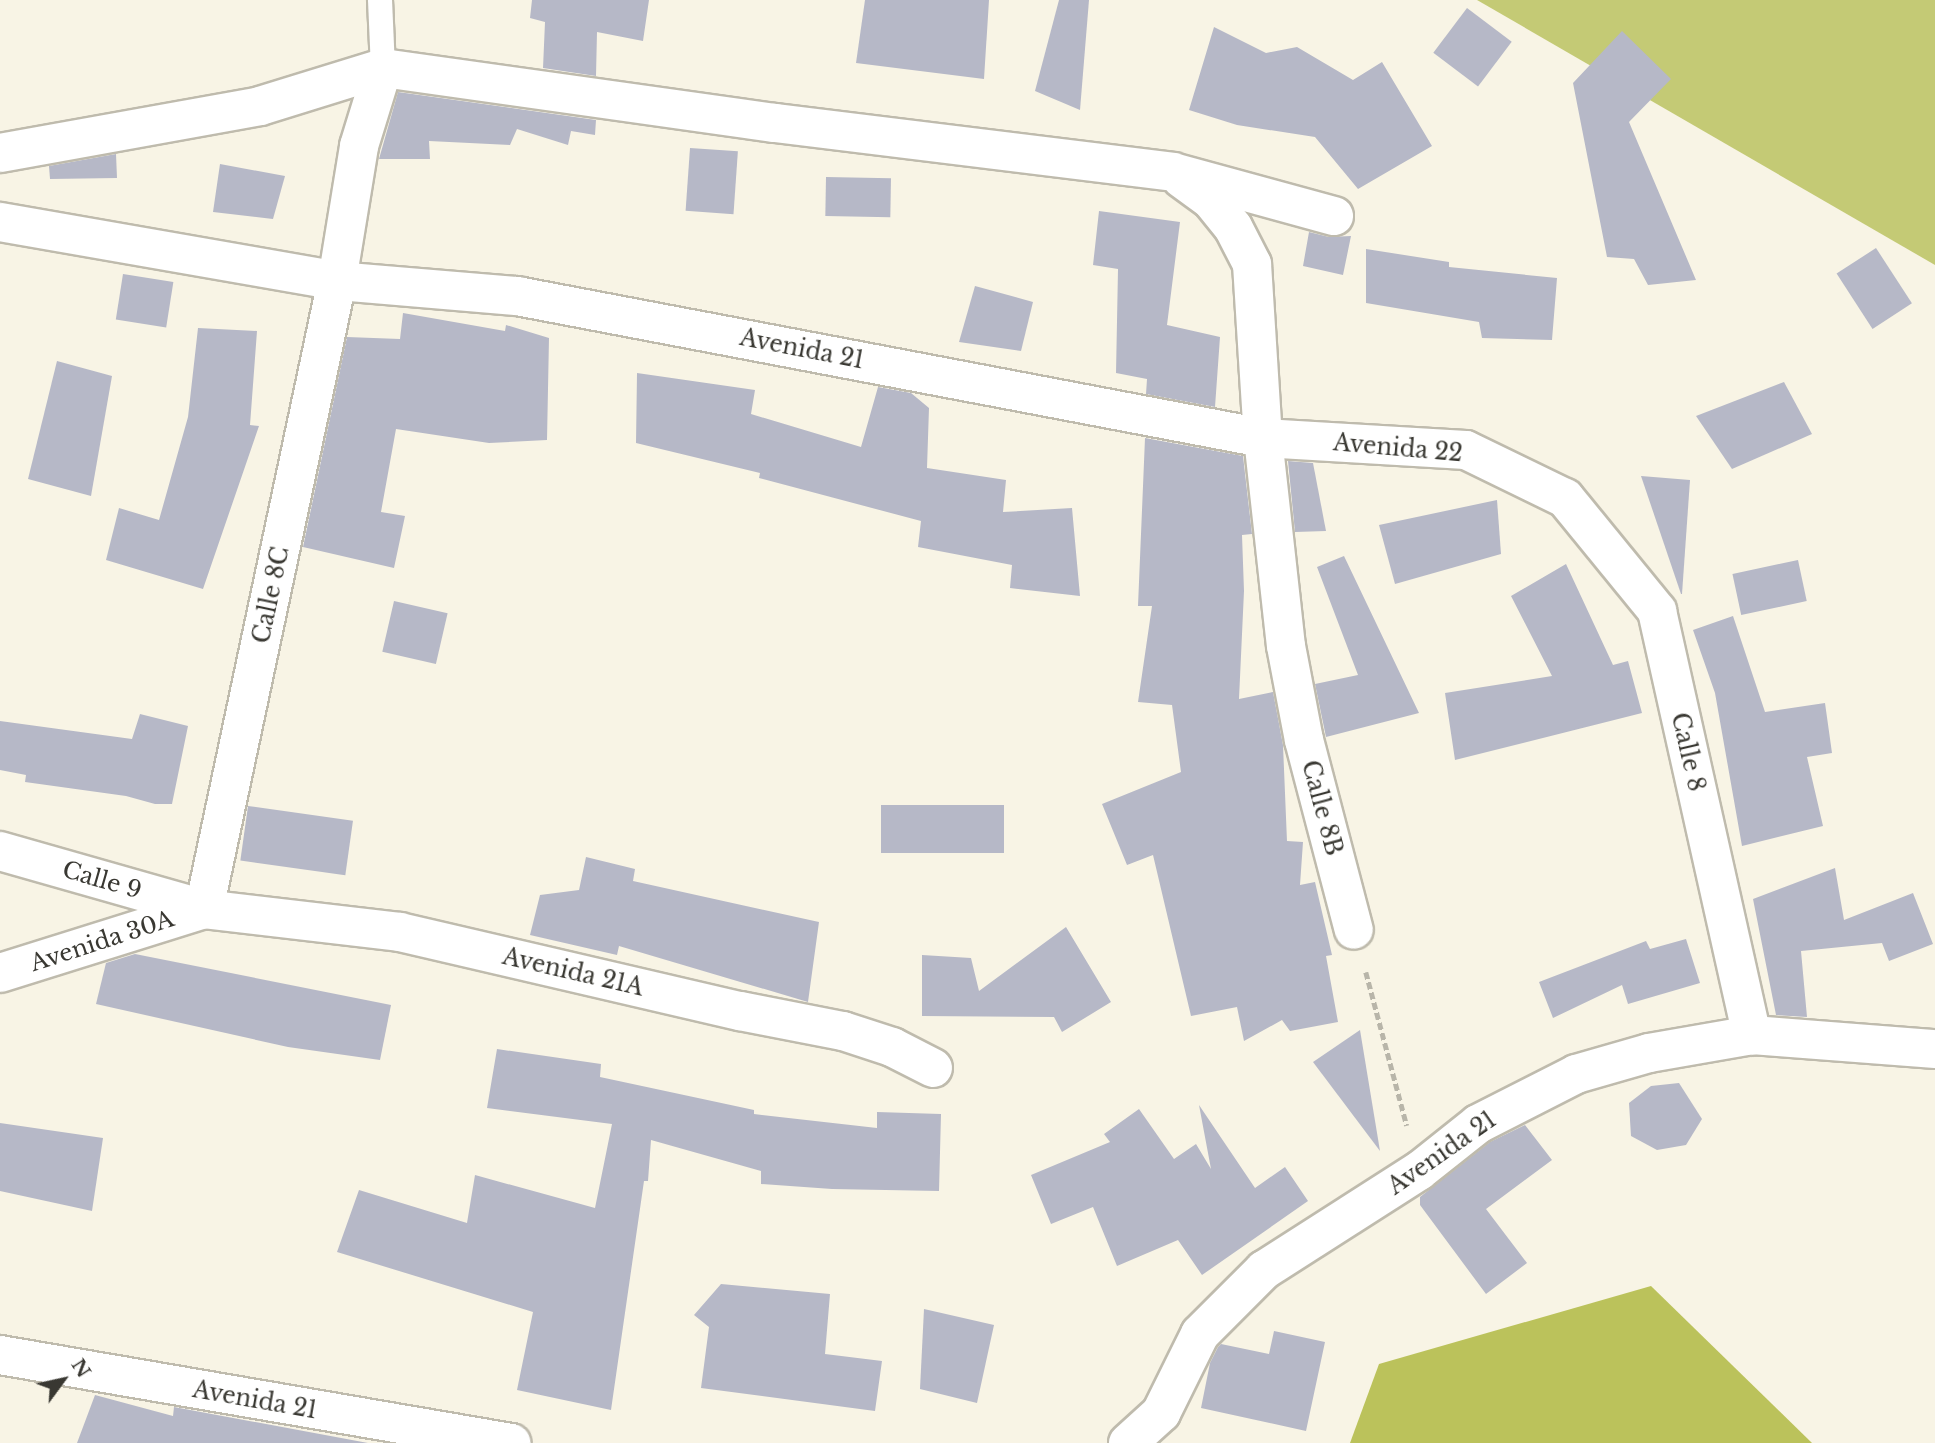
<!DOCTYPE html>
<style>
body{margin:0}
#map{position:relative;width:1935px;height:1443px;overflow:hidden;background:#f8f4e5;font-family:"Libre Baskerville",serif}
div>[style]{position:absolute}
.green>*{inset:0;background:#c4ca75}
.forest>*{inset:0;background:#bbc25b}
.building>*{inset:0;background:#b6b8c7;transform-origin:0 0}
.path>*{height:4.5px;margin-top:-2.25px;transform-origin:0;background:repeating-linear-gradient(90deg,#b8b5a9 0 7px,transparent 0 10.5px)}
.roads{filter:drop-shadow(2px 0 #bfbbad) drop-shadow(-2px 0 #bfbbad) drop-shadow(0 2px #bfbbad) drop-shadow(0 -2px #bfbbad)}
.lane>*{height:24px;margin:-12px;padding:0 12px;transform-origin:12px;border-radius:12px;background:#fff}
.street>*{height:38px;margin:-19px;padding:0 19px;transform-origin:19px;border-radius:19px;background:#fff}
span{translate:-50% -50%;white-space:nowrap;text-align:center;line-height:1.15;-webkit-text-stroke:5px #fff;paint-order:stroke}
.street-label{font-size:23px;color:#393832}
.north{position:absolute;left:28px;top:1345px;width:70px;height:70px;-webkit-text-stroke:5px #fff;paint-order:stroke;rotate:57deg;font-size:19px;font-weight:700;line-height:28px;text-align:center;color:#393832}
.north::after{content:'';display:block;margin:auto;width:24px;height:32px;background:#393832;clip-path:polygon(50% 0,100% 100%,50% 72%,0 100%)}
</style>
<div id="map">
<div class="green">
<div style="clip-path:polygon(1477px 0,1935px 0,1935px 265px)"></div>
</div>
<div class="forest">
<div style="clip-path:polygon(1651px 1286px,1812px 1443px,1350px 1443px,1379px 1364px)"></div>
</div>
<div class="building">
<div style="clip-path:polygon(532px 0,649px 0,643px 41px,597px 32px,596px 76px,543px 68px,545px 22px,530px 18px)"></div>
<div style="clip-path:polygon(865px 0,989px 0,984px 79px,856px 63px)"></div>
<div style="clip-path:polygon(1059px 0,1089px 0,1080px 110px,1035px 91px)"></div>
<div style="left:1467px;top:8px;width:56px;height:56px;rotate:37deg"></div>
<div style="clip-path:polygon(1214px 27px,1266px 53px,1297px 47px,1353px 80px,1382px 62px,1432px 146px,1358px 189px,1315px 137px,1237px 125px,1189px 110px)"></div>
<div style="clip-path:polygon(1622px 31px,1671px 79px,1629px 122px,1696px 280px,1648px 285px,1634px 259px,1607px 257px,1573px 83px)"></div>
<div style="clip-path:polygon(398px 92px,596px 120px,595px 135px,571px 131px,568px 145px,517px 129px,510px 145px,429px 141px,430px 159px,379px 159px)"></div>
<div style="left:690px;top:148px;width:48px;height:63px;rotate:4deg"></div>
<div style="clip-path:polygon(116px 154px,117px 178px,50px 179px,49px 166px)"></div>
<div style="clip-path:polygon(220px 164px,285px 176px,273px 219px,213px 212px)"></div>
<div style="left:826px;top:177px;width:65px;height:39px;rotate:1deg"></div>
<div style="clip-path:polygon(1099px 211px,1180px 222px,1167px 325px,1220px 337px,1215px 407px,1146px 394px,1147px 379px,1116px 373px,1118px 269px,1093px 265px)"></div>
<div style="clip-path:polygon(1309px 232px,1329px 237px,1351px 236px,1343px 275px,1303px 266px)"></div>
<div style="left:1876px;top:248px;width:66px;height:47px;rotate:57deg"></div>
<div style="clip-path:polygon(1366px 249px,1449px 262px,1449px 267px,1557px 278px,1552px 340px,1482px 338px,1479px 322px,1366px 303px)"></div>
<div style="left:123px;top:274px;width:51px;height:46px;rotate:9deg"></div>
<div style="clip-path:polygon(975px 286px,1033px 302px,1021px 351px,959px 342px)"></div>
<div style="clip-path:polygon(403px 313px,505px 331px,506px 325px,549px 338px,547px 440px,489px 443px,396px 429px,381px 512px,405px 516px,394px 568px,303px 547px,347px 337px,400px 339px)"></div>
<div style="clip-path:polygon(198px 328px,257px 331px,250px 425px,259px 426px,203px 589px,106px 560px,119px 508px,159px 520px,188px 417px)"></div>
<div style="clip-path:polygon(57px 361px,112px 376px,91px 496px,28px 479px)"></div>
<div style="clip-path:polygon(637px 373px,755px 390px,751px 414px,861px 447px,878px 387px,911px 393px,929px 408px,927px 468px,1006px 480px,1003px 512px,1072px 508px,1080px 596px,1010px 588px,1012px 565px,918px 547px,921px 521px,759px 478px,760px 473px,636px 443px)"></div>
<div style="clip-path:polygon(1784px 382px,1812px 434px,1732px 469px,1696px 416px)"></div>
<div style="clip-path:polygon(1145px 438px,1243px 456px,1252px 534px,1242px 535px,1244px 591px,1239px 699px,1273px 692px,1283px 745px,1287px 841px,1303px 842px,1300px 885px,1315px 882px,1332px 955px,1326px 956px,1338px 1022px,1290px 1031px,1282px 1020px,1244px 1041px,1237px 1007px,1191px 1016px,1153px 855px,1127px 865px,1102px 804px,1181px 772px,1172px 705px,1138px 702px,1152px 606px,1138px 606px)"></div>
<div style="clip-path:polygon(1288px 461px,1313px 463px,1326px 531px,1295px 532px)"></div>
<div style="clip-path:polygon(1641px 476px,1690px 480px,1682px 594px,1681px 594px)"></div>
<div style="clip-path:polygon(1497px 500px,1501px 554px,1395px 584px,1379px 525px)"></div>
<div style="clip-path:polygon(1344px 556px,1419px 713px,1326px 737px,1315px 684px,1358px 675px,1317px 567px)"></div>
<div style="left:1798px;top:560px;width:42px;height:67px;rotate:78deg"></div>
<div style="clip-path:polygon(1566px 564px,1613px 665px,1628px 661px,1642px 713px,1455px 760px,1445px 693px,1552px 676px,1511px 596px)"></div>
<div style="left:394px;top:601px;width:55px;height:52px;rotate:13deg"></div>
<div style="clip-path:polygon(1733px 616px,1765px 712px,1825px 703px,1832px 753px,1807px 757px,1823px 826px,1742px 846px,1715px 693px,1693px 630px)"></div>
<div style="clip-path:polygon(140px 714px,188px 726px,172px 804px,155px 804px,126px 796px,25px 782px,26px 775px,0 770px,0 721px,132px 739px)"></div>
<div style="left:881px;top:805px;width:123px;height:48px"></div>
<div style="left:248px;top:806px;width:106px;height:55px;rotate:8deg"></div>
<div style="clip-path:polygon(586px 857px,635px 869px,633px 881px,819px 922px,808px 1002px,619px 946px,617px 955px,530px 935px,540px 895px,579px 890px)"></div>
<div style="clip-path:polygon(1835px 868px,1844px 920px,1913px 893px,1933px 944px,1889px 961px,1882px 943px,1801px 951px,1807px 1017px,1776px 1015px,1753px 899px)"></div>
<div style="clip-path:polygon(1066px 927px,1111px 1002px,1062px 1032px,1054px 1017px,922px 1016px,922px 955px,971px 958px,979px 991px)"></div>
<div style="clip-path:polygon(1686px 939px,1700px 983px,1628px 1004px,1622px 985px,1553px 1018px,1539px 982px,1646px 941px,1650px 949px)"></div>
<div style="clip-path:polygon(135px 954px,391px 1005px,380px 1060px,288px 1047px,96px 1004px,106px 963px)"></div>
<div style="clip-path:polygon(1360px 1030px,1380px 1151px,1313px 1062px)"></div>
<div style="clip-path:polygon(497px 1049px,601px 1064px,600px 1077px,754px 1110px,754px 1114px,877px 1128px,877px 1112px,941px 1114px,939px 1191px,832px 1189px,761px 1184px,761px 1171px,651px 1140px,648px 1181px,644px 1181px,611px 1410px,517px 1390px,533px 1312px,337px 1252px,359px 1190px,467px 1223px,475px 1175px,595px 1208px,612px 1124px,487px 1108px)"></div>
<div style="clip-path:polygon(1679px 1083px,1702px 1119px,1686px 1145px,1657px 1150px,1631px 1136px,1629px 1103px,1651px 1086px)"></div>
<div style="clip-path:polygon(1199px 1105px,1255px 1188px,1285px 1167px,1308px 1201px,1202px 1275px,1178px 1240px,1117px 1266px,1093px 1207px,1051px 1224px,1031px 1175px,1110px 1142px,1104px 1134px,1139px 1109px,1174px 1159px,1196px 1144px,1211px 1169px)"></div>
<div style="clip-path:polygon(0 1123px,103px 1138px,92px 1211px,0 1191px)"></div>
<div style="clip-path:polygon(1525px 1125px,1552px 1160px,1486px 1209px,1527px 1263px,1486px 1294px,1420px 1205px,1420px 1197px,1490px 1142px)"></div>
<div style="clip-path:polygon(721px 1284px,830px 1294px,825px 1354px,882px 1361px,875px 1411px,701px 1388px,709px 1327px,694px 1315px)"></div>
<div style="clip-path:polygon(924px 1309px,994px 1325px,977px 1403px,920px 1389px)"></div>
<div style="clip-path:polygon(1274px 1331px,1325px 1342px,1306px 1431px,1201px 1408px,1210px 1363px,1218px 1347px,1221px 1344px,1269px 1354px)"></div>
<div style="clip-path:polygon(95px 1395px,173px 1416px,174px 1407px,368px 1443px,77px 1443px)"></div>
</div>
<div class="path">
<div style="left:1366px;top:972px;width:159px;rotate:75.1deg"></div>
</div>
<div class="roads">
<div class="lane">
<div style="left:380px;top:0;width:68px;rotate:87.5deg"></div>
</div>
<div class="street">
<div style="left:0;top:153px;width:264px;rotate:-10.2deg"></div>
<div style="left:260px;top:106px;width:129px;rotate:-17.2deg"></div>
<div style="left:383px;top:68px;width:396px;rotate:8deg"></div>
<div style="left:775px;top:123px;width:401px;rotate:7deg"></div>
<div style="left:1173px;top:172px;width:167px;rotate:15.3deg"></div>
<div style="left:1182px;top:179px;width:36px;rotate:36deg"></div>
<div style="left:1211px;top:200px;width:35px;rotate:51deg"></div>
<div style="left:1233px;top:227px;width:42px;rotate:62.8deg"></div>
<div style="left:1252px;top:264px;width:174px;rotate:86.4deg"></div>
<div style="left:1263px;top:438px;width:209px;rotate:83.7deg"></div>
<div style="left:1286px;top:646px;width:96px;rotate:79.2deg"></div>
<div style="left:1304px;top:740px;width:196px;rotate:75.3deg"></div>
<div style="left:0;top:222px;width:342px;rotate:9.9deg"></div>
<div style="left:337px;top:281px;width:181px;rotate:4.8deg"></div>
<div style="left:517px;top:296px;width:759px;rotate:10.78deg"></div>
<div style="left:1263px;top:438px;width:203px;rotate:3.4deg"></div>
<div style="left:1466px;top:450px;width:110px;rotate:25.9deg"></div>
<div style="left:1565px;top:498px;width:146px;rotate:50.8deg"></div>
<div style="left:1657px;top:611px;width:435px;rotate:77.4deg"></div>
<div style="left:0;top:851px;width:212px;rotate:15.9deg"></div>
<div style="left:204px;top:909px;width:197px;rotate:6.7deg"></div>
<div style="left:400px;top:932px;width:349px;rotate:13.1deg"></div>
<div style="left:740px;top:1011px;width:105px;rotate:11deg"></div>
<div style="left:843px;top:1031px;width:52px;rotate:18.1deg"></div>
<div style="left:892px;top:1047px;width:46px;rotate:27.1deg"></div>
<div style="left:204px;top:909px;width:642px;rotate:-78.04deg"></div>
<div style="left:337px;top:281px;width:137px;rotate:-80.7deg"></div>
<div style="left:359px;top:146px;width:82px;rotate:-72.9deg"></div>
<div style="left:0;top:973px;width:214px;rotate:-17.4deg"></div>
<div style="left:0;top:1355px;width:519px;rotate:9.77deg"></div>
<div style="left:1128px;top:1443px;width:45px;rotate:-42.3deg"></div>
<div style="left:1161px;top:1413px;width:88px;rotate:-63.7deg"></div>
<div style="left:1200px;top:1334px;width:91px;rotate:-45deg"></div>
<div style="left:1264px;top:1270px;width:184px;rotate:-32.6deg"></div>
<div style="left:1419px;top:1171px;width:75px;rotate:-38.5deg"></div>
<div style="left:1478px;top:1124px;width:110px;rotate:-27deg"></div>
<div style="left:1576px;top:1074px;width:76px;rotate:-16deg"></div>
<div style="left:1649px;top:1053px;width:105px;rotate:-9.9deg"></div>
<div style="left:1752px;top:1035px;width:184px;rotate:4.4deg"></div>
</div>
</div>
<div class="street-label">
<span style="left:802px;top:349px;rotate:11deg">Avenida 21</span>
<span style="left:1398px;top:448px;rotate:5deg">Avenida 22</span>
<span style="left:271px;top:595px;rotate:-78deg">Calle 8C</span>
<span style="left:1688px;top:752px;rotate:77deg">Calle 8</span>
<span style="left:1322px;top:808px;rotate:75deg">Calle 8B</span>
<span style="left:102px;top:880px;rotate:16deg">Calle 9</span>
<span style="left:102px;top:941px;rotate:-18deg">Avenida 30A</span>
<span style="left:573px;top:972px;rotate:13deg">Avenida 21A</span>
<span style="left:1442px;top:1153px;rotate:-35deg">Avenida 21</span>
<span style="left:255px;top:1400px;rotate:10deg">Avenida 21</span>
</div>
<div class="north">N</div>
</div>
